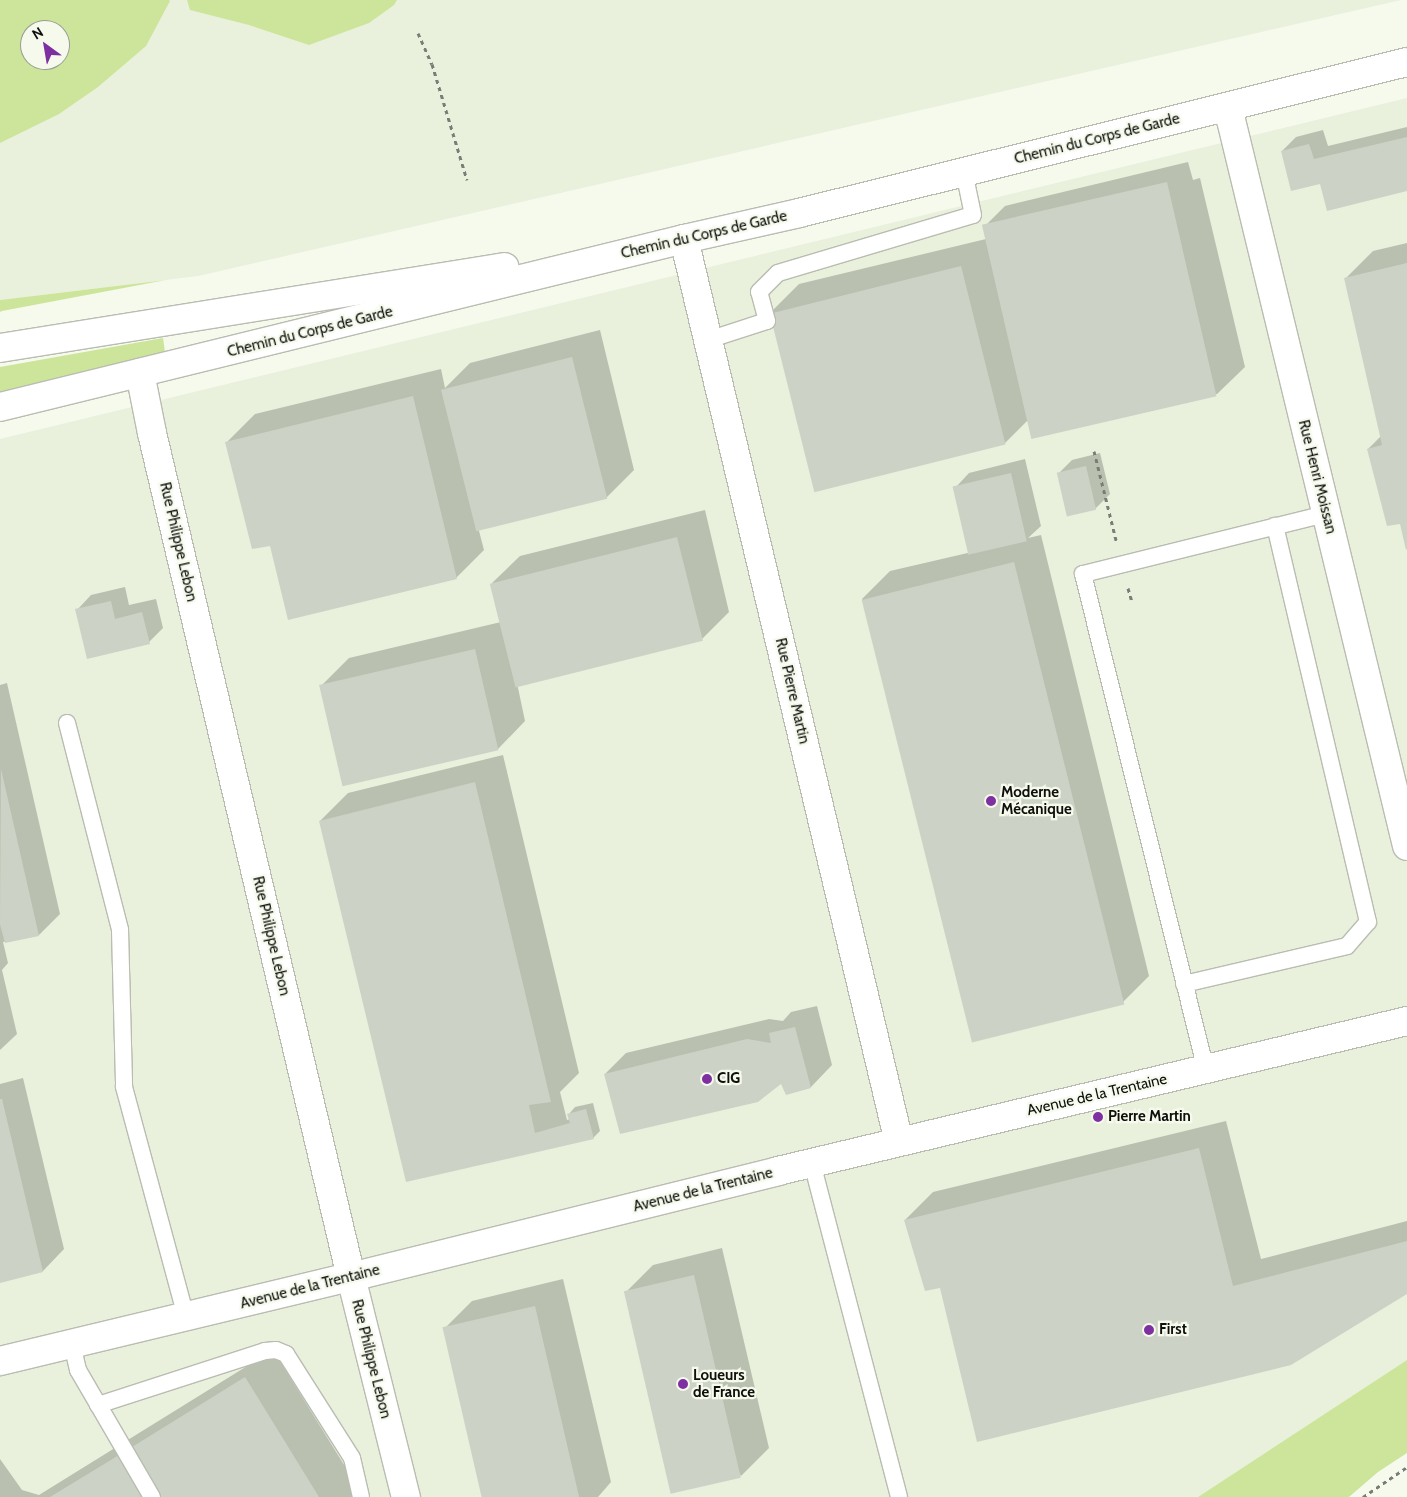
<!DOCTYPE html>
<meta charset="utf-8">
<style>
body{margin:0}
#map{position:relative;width:1407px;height:1497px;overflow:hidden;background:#f5faed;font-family:Cabin,sans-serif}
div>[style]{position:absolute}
.built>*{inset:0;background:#e9f0dc}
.green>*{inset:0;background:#cde59b}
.shadow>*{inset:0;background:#0003}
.building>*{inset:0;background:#cdd2c6;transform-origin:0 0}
.path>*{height:3px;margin-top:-1.5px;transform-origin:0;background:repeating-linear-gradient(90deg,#7a7d75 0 4px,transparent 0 8px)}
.roads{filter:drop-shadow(1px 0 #b9bdb1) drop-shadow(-1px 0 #b9bdb1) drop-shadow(0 1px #b9bdb1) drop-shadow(0 -1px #b9bdb1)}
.service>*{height:16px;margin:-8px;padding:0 8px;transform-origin:8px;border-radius:8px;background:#fff}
.minor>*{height:28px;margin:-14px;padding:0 14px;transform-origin:14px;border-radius:14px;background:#fff}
.tertiary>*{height:28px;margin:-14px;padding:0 14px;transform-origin:14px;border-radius:14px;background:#fff}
.dots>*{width:14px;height:14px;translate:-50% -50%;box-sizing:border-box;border:2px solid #f5faed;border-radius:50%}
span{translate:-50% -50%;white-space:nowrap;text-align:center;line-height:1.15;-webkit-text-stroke:4.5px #f5faed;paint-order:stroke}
.street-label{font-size:15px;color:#0f100c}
.poi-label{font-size:15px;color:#0f100c;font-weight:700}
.left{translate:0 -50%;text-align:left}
.north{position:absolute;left:20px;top:20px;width:50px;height:50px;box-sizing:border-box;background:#f5faed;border:1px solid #999c93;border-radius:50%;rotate:328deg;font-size:14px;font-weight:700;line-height:20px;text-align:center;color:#0f100c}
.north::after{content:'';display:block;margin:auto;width:18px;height:22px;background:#7e2fa0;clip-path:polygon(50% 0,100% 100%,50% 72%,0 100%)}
</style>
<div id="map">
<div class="built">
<div style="clip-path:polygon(evenodd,0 0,1401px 0,198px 276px,0 300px,0 0,30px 30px,60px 30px,60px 60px,30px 60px,30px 30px)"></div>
<div style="clip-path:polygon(1407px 98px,1407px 1360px,1198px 1497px,0 1497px,0 439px)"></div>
</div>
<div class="green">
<div style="clip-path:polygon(evenodd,0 0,169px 0,170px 1px,146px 46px,98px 87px,59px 114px,0 143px,0 0,30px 30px,60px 30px,60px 60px,30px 60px,30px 30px)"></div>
<div style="clip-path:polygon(187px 0,397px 0,394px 5px,369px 23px,309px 45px,249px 25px,190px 10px)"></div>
<div style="clip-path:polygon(166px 280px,2px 311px,0 312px,0 300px)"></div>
<div style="clip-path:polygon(163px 338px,165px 352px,0 393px,0 367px)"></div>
<div style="clip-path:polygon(1407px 1360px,1407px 1453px,1378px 1472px,1349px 1497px,1198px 1497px)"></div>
</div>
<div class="shadow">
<div style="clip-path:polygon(1407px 127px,1407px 190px,1321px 182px,1282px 151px,1296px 137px,1323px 130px,1328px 146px)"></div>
<div style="clip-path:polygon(1188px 162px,1193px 180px,1200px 178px,1245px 367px,1217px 394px,1028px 420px,1004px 444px,771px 312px,799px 284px,986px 239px,984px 227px,1005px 206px)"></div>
<div style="clip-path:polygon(1407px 243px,1407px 547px,1401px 521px,1368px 449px,1381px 436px,1345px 279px,1373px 251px)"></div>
<div style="clip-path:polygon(600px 330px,634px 470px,606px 498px,478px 527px,484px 550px,456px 578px,270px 544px,227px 442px,255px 414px,441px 369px,445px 388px,470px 363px)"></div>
<div style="clip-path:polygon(1100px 453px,1110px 494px,1095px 509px,1058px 474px,1072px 460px)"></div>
<div style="clip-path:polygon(1025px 459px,1041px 526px,1028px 538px,1041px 535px,1149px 976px,1121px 1004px,862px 599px,890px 571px,972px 552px,955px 488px,969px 473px)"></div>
<div style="clip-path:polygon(705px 510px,729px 612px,701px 640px,517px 683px,525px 721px,498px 749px,321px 686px,349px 658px,501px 622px,492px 583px,520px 556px)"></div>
<div style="clip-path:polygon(125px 587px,129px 605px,156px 599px,163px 628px,149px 642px,77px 610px,91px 595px)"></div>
<div style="clip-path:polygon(7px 683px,60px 914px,39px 935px,3px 942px,8px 963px,2px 970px,17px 1034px,0 1050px,0 685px)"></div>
<div style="clip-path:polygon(503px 755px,579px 1073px,560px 1092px,567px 1120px,570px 1119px,569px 1114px,575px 1107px,593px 1103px,600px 1131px,593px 1138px,540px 1150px,320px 821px,348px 793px)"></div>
<div style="clip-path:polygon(817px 1006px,832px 1065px,811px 1087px,787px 1093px,782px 1082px,605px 1074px,626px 1053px,769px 1019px,783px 1021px,791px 1012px)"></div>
<div style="clip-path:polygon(23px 1078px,64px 1249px,43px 1271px,0 1281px,0 1084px)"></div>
<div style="clip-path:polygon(1226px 1121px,1261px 1259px,1407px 1221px,1407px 1293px,941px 1286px,905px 1220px,933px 1192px)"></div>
<div style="clip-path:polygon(722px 1248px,769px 1448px,741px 1476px,625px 1293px,653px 1265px)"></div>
<div style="clip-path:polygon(563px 1279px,611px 1482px,598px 1497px,483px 1497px,444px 1329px,472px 1301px)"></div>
<div style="clip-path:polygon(273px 1350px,364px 1497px,0 1497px,0 1459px,22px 1490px,39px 1495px)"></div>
</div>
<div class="building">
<div style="clip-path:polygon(1407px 137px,1407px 191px,1327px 211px,1320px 184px,1291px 191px,1281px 151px,1309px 144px,1314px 159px)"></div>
<div style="left:1167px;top:182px;width:220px;height:190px;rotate:77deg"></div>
<div style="clip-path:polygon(1407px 263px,1407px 549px,1406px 550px,1400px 524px,1387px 526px,1367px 449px,1382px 445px,1344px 278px)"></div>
<div style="left:961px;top:266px;width:184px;height:197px;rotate:76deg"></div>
<div style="left:572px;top:357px;width:146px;height:135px;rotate:76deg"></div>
<div style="clip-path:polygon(413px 396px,457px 579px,288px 620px,270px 546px,252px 549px,225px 442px)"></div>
<div style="left:1086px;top:466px;width:45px;height:30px;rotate:77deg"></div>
<div style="left:1011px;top:473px;width:70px;height:60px;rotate:77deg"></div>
<div style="left:677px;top:537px;width:107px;height:193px;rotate:76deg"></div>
<div style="left:1014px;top:562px;width:456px;height:157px;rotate:76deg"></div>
<div style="clip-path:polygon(111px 601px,115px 619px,142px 612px,150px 644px,87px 659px,75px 609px)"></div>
<div style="left:475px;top:649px;width:104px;height:160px;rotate:77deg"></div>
<div style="clip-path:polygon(1px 769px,39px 936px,5px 943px,0 924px)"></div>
<div style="clip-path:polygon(475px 782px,551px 1102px,529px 1105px,535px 1133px,570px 1123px,567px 1114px,586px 1109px,594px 1139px,406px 1182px,319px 821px)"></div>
<div style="clip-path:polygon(795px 1027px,811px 1088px,786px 1095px,781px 1084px,758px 1102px,620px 1134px,604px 1074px,747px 1039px,771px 1043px,769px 1033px)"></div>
<div style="clip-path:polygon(0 1099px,2px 1099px,43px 1272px,0 1283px)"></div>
<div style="clip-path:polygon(1199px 1148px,1233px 1286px,1407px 1241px,1407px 1294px,1291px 1365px,977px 1442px,940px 1288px,925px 1291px,904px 1220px)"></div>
<div style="left:694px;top:1275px;width:208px;height:72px;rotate:77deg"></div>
<div style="left:535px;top:1306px;width:196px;height:95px;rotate:77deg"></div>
<div style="clip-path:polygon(245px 1377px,319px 1497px,50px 1497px,124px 1452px)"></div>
</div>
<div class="path">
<div style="left:418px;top:33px;width:34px;rotate:66deg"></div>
<div style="left:432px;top:64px;width:121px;rotate:73.2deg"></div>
<div style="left:1094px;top:451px;width:92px;rotate:76.1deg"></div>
<div style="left:1128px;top:588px;width:15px;rotate:74deg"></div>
<div style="left:1363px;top:1497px;width:53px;rotate:-34.3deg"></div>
</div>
<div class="roads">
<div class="service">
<div style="left:708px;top:340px;width:62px;rotate:-17.9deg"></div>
<div style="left:767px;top:321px;width:30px;rotate:-105deg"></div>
<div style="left:759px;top:292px;width:27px;rotate:-45deg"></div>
<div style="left:778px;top:273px;width:203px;rotate:-16.6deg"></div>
<div style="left:973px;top:215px;width:44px;rotate:-101.8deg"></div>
<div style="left:67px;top:723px;width:214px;rotate:75.6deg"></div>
<div style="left:120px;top:930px;width:157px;rotate:88.5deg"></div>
<div style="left:124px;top:1087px;width:238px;rotate:74.9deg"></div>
<div style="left:1184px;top:984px;width:167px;rotate:-13.1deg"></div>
<div style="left:1347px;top:946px;width:32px;rotate:-49deg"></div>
<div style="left:1368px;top:922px;width:407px;rotate:-103.2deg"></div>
<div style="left:1206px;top:1070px;width:511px;rotate:-103.93deg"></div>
<div style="left:1083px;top:574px;width:250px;rotate:-13.9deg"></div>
<div style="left:812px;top:1163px;width:345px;rotate:75.4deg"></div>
<div style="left:72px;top:1344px;width:27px;rotate:77deg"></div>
<div style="left:78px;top:1370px;width:147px;rotate:59.8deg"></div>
<div style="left:98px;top:1405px;width:176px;rotate:-17.9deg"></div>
<div style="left:265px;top:1351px;width:11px;rotate:-5deg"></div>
<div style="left:276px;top:1350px;width:11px;rotate:22deg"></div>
<div style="left:286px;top:1354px;width:123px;rotate:57.6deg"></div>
<div style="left:352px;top:1458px;width:40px;rotate:77deg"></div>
</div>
<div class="minor">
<div style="left:1230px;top:107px;width:13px;rotate:86deg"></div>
<div style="left:1231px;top:120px;width:747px;rotate:76.37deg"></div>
<div style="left:684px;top:239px;width:928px;rotate:76.61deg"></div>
<div style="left:140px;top:373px;width:61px;rotate:78.7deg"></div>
<div style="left:152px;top:433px;width:867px;rotate:76.73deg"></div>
<div style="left:351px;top:1277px;width:227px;rotate:76deg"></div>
<div style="left:0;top:1361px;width:361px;rotate:-13.5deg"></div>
<div style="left:351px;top:1277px;width:440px;rotate:-13.9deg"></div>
<div style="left:778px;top:1171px;width:647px;rotate:-13.41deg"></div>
</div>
<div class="tertiary">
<div style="left:0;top:348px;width:511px;rotate:-9.11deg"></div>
<div style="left:0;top:407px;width:704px;rotate:-13.8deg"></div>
<div style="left:684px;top:239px;width:118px;rotate:-12.7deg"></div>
<div style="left:799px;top:213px;width:626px;rotate:-13.95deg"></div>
</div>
</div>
<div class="dots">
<div style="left:991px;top:801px;background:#7e2fa0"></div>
<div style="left:707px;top:1079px;background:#7e2fa0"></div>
<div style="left:1098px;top:1117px;background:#7e2fa0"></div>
<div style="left:1149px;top:1330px;background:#7e2fa0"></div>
<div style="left:683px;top:1384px;background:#7e2fa0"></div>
</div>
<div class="street-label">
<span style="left:1097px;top:139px;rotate:-14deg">Chemin du Corps de Garde</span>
<span style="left:704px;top:235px;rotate:-13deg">Chemin du Corps de Garde</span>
<span style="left:310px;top:332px;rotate:-14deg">Chemin du Corps de Garde</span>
<span style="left:1317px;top:477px;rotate:76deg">Rue Henri Moissan</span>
<span style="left:178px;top:542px;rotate:77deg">Rue Philippe Lebon</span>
<span style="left:792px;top:691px;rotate:77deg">Rue Pierre Martin</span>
<span style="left:271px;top:936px;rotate:77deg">Rue Philippe Lebon</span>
<span style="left:1097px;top:1095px;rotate:-13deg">Avenue de la Trentaine</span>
<span style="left:703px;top:1190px;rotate:-14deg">Avenue de la Trentaine</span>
<span style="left:310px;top:1287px;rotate:-14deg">Avenue de la Trentaine</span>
<span style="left:371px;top:1359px;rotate:76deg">Rue Philippe Lebon</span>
</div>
<div class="poi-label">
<span class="left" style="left:1001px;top:801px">Moderne<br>Mécanique</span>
<span class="left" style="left:717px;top:1079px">CIG</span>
<span class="left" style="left:1108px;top:1117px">Pierre Martin</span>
<span class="left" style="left:1159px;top:1330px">First</span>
<span class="left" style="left:693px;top:1384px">Loueurs<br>de France</span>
</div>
<div class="north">N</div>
</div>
